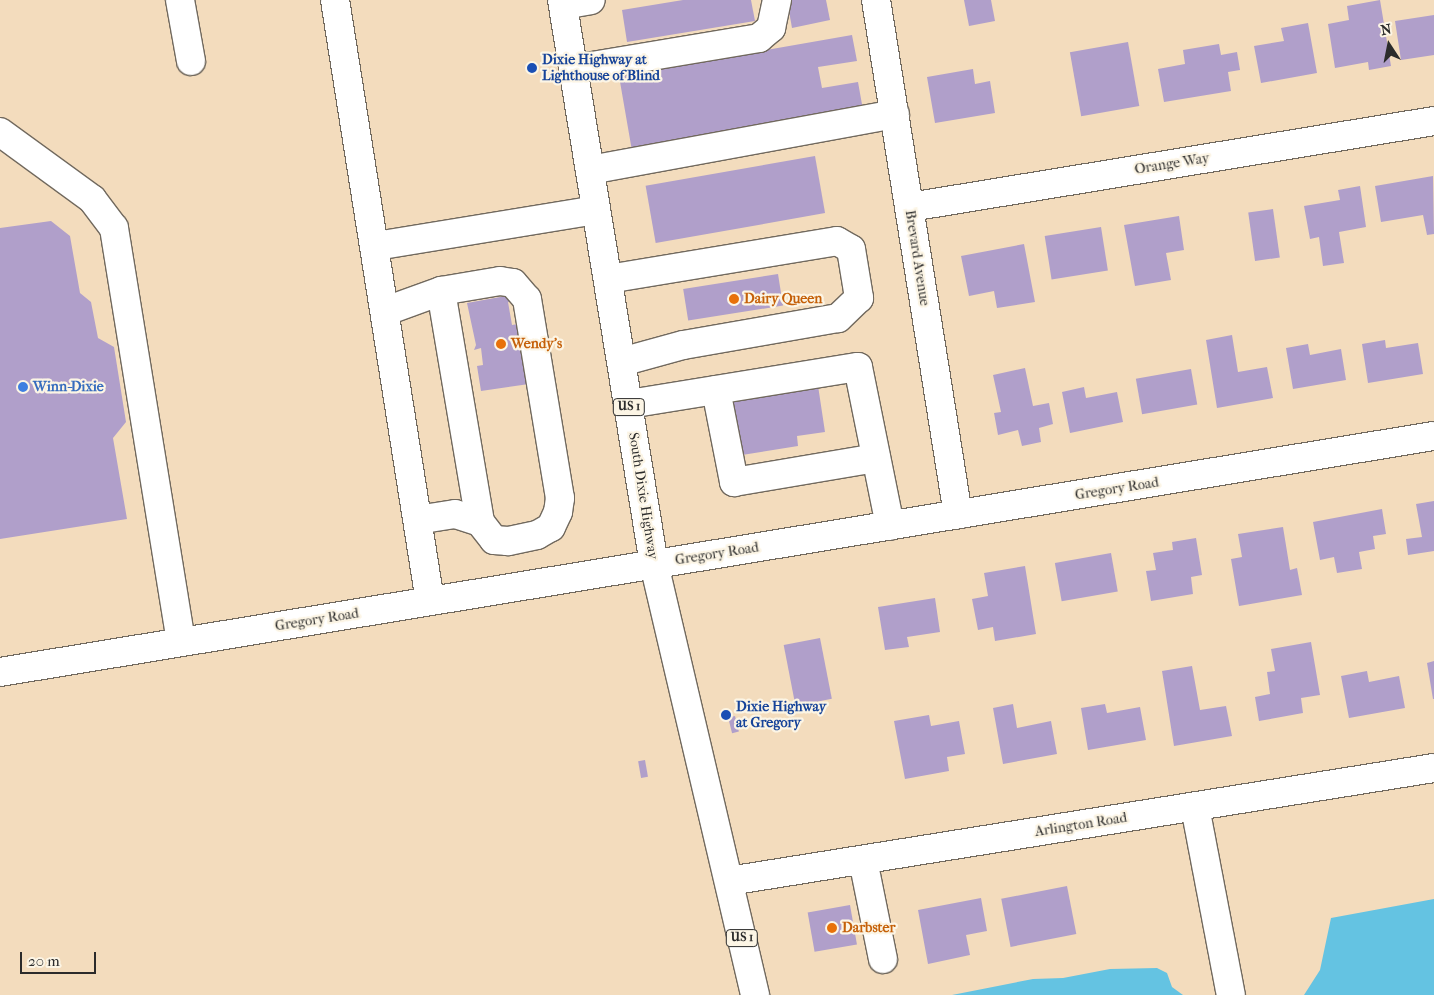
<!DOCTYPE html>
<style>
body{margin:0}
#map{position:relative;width:1434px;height:995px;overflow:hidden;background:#f3dcbd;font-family:"IM FELL French Canon",serif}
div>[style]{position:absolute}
.water>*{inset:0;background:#64c3e2}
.building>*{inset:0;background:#b09fca;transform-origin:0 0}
.roads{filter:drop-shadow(1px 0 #71695e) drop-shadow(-1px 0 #71695e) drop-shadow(0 1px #71695e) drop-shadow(0 -1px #71695e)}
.minor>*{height:28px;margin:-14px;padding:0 14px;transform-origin:14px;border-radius:14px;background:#fff}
.major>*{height:28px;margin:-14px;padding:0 14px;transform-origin:14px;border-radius:14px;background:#fff}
.dots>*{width:14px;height:14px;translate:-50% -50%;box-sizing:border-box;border:2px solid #fcf5e5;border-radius:50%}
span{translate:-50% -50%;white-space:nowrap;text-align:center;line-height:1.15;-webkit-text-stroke:4.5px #fcf5e5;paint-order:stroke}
.shield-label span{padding:1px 4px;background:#fcf5e5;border:1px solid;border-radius:4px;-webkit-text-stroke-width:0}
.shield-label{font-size:12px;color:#2b2b2b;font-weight:700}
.transit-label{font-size:14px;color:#164399;font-weight:700}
.left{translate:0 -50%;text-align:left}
.street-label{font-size:14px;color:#2b2b2b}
.food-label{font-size:14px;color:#c56008;font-weight:700}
.shop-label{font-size:14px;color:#366cbe;font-weight:700}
.north{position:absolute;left:1364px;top:20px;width:50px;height:50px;-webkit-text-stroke:4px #fcf5e5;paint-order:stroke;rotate:349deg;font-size:14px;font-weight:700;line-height:20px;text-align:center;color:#2b2b2b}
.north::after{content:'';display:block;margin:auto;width:18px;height:22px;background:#2b2b2b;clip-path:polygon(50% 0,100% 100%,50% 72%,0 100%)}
.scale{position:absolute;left:20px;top:952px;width:76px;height:22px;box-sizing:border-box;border:2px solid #2b2b2b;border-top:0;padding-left:6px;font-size:15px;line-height:18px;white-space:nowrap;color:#2b2b2b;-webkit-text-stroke:4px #fcf5e5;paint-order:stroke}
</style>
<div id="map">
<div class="water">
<div style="clip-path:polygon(1434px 899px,1434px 995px,1304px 995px,1320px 970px,1331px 918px)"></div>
<div style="clip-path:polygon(1157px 968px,1167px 973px,1172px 987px,1183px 995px,952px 995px,1033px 979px,1063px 978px,1110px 969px)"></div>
</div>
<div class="building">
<div style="clip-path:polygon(683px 0,751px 0,755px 21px,627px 42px,622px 10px)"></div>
<div style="clip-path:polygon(787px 0,826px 0,830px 20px,792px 28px)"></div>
<div style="clip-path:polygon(964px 0,991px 0,995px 21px,969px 26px)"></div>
<div style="clip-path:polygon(1380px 0,1391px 66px,1369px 70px,1368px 62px,1335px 68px,1328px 24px,1349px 20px,1347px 6px)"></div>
<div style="clip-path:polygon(1434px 15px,1434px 55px,1401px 60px,1395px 21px)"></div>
<div style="clip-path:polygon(1308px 23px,1317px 73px,1261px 83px,1254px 46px,1284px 41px,1281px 28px)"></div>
<div style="clip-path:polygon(852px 35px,857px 61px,818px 67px,822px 88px,858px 82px,863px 110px,632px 151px,619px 76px)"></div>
<div style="left:1128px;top:42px;width:65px;height:59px;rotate:80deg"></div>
<div style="clip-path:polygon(1219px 44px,1221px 55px,1237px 52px,1240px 70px,1228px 72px,1231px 91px,1164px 102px,1158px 69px,1185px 64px,1183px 50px)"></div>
<div style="clip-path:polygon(973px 69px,975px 84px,990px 81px,995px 113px,935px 123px,927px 77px)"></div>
<div style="left:815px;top:156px;width:58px;height:172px;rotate:80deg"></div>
<div style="clip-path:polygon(1433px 176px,1434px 234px,1427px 235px,1423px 215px,1381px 222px,1375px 186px)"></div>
<div style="clip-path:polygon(1360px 186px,1366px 227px,1339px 232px,1344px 263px,1323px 266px,1319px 237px,1310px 239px,1304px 206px,1340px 200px,1338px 190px)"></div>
<div style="left:1273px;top:209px;width:49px;height:25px;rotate:82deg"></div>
<div style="clip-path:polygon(1179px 216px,1184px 250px,1166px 253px,1171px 280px,1135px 286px,1124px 225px)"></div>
<div style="clip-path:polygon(51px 221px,70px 236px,80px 293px,91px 302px,98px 338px,114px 347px,126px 422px,113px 438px,127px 519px,0 539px,0 228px)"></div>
<div style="left:1101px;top:227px;width:44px;height:57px;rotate:81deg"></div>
<div style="clip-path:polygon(1024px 244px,1035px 302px,997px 308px,994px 291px,969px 296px,961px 256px)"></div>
<div style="left:778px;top:274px;width:32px;height:96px;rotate:81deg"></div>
<div style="clip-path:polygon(512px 295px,513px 302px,508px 302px,512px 325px,518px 324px,529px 384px,481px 391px,477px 366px,483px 365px,481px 348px,474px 350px,476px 345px,467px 303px)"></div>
<div style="clip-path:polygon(1232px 335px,1238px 372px,1267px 367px,1273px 398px,1217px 408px,1206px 340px)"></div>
<div style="clip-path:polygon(1385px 340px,1386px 348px,1418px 343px,1423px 374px,1368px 383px,1362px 344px)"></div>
<div style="clip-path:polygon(1308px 344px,1310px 355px,1341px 349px,1346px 380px,1293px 389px,1286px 348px)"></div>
<div style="clip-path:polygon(1025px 368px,1033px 406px,1049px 403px,1053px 424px,1039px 428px,1041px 442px,1022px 446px,1018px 430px,998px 435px,994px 413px,1001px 412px,993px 375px)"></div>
<div style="left:1191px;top:369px;width:36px;height:56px;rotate:80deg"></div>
<div style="clip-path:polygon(817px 379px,825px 432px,797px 436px,798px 446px,742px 455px,732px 392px)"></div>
<div style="clip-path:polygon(1084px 387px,1086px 398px,1117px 392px,1123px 422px,1070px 433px,1062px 392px)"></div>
<div style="clip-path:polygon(1434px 501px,1434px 551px,1408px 555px,1406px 539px,1422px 537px,1416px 504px)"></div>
<div style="clip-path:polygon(1382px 509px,1386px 534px,1373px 536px,1375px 549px,1359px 552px,1362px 569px,1337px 573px,1334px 557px,1320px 560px,1313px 522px)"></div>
<div style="clip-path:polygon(1283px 527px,1290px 570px,1297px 568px,1302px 595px,1239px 606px,1231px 559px,1242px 557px,1238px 534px)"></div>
<div style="clip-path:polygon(1196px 538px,1202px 575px,1191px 577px,1193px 594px,1151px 601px,1146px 571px,1156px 570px,1153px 553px,1173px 550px,1172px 542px)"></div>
<div style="left:1111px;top:553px;width:39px;height:57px;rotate:80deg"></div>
<div style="clip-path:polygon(1025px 566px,1036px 634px,995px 641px,993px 627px,978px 630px,972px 599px,988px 596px,984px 573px)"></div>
<div style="clip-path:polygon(935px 598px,940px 632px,907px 637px,909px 647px,885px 650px,878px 607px)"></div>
<div style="left:820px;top:638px;width:62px;height:37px;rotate:79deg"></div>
<div style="clip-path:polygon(1311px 642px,1320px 695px,1301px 698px,1303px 713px,1259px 721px,1255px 697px,1270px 694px,1267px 672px,1275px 671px,1271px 649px)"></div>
<div style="clip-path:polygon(1434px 661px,1434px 699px,1433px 699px,1427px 663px)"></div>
<div style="clip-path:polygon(1192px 666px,1200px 710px,1226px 706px,1232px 736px,1174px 746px,1162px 671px)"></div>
<div style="clip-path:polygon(1367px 671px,1369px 682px,1399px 676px,1405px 708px,1349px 718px,1341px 676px)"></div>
<div style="clip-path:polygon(1013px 704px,1017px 728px,1051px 721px,1057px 754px,1003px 764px,993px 708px)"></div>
<div style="clip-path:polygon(1105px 704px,1107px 713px,1140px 707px,1146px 740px,1088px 750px,1081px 708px)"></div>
<div style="clip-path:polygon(929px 715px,931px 726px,959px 721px,965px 754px,947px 757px,949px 771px,905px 779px,894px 721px)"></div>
<div style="left:735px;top:716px;width:16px;height:7px;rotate:76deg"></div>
<div style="left:645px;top:760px;width:17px;height:7px;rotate:80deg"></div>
<div style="left:1067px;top:886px;width:49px;height:67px;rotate:79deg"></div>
<div style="clip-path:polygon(981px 898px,987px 931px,966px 935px,970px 955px,928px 964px,918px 910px)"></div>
<div style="left:850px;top:905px;width:40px;height:43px;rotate:80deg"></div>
</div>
<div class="roads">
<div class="minor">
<div style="left:180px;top:0;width:62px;rotate:79.8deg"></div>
<div style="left:335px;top:0;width:608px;rotate:81.02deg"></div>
<div style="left:876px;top:0;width:521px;rotate:80.95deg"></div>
<div style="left:563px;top:5px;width:28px;rotate:-10deg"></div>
<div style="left:574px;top:69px;width:188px;rotate:-9.5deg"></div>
<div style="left:759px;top:38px;width:16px;rotate:-40deg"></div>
<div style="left:771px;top:28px;width:29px;rotate:-78deg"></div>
<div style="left:0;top:132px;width:114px;rotate:36.1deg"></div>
<div style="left:92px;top:199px;width:36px;rotate:53deg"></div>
<div style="left:114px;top:228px;width:419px;rotate:80.8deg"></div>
<div style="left:590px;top:170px;width:310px;rotate:-10.4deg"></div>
<div style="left:910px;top:207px;width:531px;rotate:-9.32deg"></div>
<div style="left:376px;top:246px;width:223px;rotate:-9.3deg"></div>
<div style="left:608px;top:279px;width:232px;rotate:-9.4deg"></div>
<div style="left:837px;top:241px;width:16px;rotate:30deg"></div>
<div style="left:851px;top:249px;width:50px;rotate:80.7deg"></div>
<div style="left:859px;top:298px;width:29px;rotate:136deg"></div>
<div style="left:838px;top:318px;width:157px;rotate:170.1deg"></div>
<div style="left:683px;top:345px;width:64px;rotate:164.7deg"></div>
<div style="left:441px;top:291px;width:60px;rotate:-9.6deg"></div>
<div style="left:500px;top:281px;width:13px;rotate:9deg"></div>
<div style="left:513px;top:283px;width:21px;rotate:49deg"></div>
<div style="left:527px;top:299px;width:202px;rotate:80.6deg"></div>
<div style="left:560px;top:498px;width:14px;rotate:98deg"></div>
<div style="left:558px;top:512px;width:17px;rotate:115deg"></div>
<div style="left:551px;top:527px;width:16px;rotate:150deg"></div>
<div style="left:537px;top:535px;width:30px;rotate:168deg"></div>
<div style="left:508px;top:541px;width:14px;rotate:-176deg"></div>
<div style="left:494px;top:540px;width:23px;rotate:-128deg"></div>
<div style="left:386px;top:311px;width:59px;rotate:-20deg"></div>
<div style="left:441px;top:291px;width:234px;rotate:80.4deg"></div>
<div style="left:480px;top:522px;width:26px;rotate:-162deg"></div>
<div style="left:455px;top:514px;width:37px;rotate:171deg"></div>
<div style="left:716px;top:390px;width:94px;rotate:78.9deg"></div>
<div style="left:734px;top:482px;width:144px;rotate:-9.6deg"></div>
<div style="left:629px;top:404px;width:232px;rotate:-9.2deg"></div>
<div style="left:858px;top:367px;width:162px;rotate:78.6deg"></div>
<div style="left:0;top:672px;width:1453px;rotate:-9.35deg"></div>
<div style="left:1195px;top:807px;width:191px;rotate:79.2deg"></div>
<div style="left:863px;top:860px;width:101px;rotate:78.6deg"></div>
<div style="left:729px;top:881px;width:714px;rotate:-9.11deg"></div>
</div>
<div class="major">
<div style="left:562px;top:0;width:571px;rotate:80.74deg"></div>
<div style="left:654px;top:564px;width:443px;rotate:76.8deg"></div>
</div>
</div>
<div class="dots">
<div style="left:532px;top:68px;background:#1a4fb4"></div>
<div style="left:734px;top:299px;background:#e8710a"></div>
<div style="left:501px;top:344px;background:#e8710a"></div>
<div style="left:23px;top:387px;background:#3f7fe0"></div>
<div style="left:726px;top:715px;background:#1a4fb4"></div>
<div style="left:832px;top:928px;background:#e8710a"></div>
</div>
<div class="shield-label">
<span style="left:629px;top:407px">US 1</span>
<span style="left:742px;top:938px">US 1</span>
</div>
<div class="transit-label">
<span class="left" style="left:542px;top:68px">Dixie Highway at<br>Lighthouse of Blind</span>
<span class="left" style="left:736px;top:715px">Dixie Highway<br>at Gregory</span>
</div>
<div class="street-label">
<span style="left:1172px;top:164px;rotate:-9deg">Orange Way</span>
<span style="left:917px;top:258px;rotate:81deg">Brevard Avenue</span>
<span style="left:1117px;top:489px;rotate:-9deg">Gregory Road</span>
<span style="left:643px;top:496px;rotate:81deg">South Dixie Highway</span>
<span style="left:717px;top:554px;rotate:-9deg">Gregory Road</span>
<span style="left:317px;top:620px;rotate:-9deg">Gregory Road</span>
<span style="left:1081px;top:825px;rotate:-9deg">Arlington Road</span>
</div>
<div class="food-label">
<span class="left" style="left:744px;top:299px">Dairy Queen</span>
<span class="left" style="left:511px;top:344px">Wendy's</span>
<span class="left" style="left:842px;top:928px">Darbster</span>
</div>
<div class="shop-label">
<span class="left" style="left:33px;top:387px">Winn-Dixie</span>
</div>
<div class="north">N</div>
<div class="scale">20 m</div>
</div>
